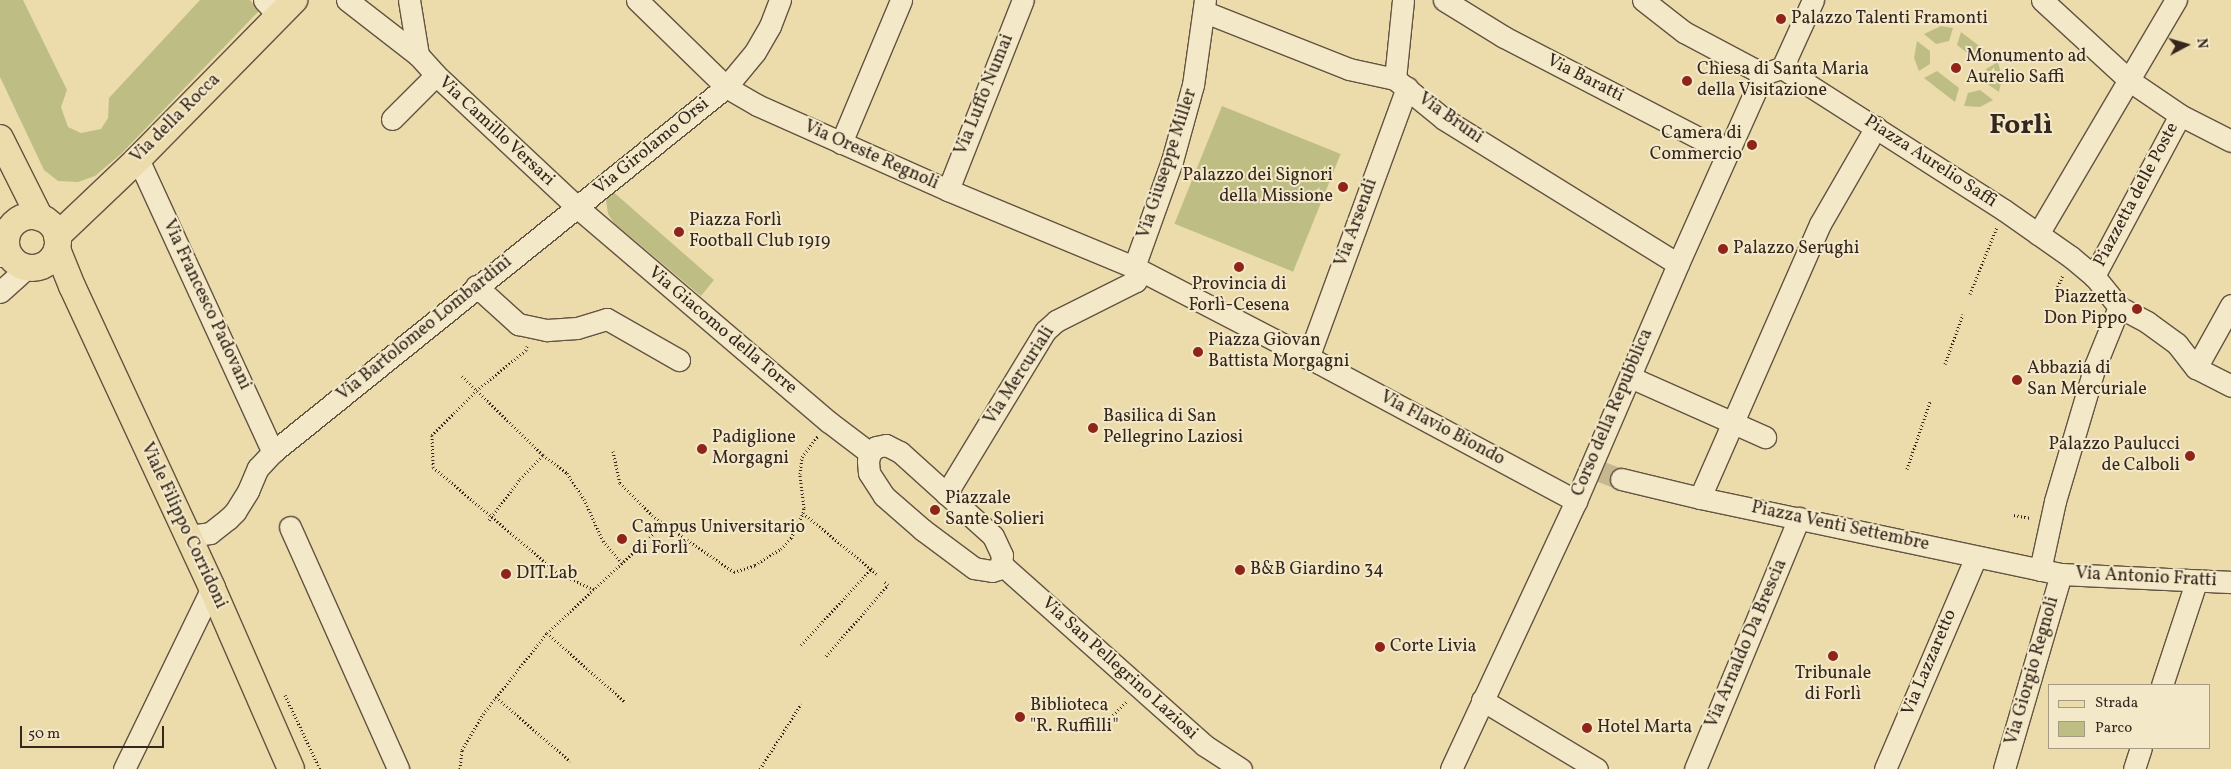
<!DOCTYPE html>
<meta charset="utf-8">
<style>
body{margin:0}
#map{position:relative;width:2231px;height:769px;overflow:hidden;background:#ecdbab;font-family:Vollkorn,serif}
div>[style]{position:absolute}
.green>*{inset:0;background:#bebe84;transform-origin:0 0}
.minor-tunnel>*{height:21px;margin-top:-10.5px;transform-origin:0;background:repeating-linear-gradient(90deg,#c7b78f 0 21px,transparent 0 32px)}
.path>*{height:3px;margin-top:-1.5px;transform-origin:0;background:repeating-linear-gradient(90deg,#35261e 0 1px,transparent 0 3.5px)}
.roads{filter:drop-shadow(1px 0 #635341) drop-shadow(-1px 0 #635341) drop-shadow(0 1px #635341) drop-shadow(0 -1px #635341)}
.minor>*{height:21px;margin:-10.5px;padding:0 10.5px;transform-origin:10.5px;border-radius:10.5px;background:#f3e8c8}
.major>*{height:26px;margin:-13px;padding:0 13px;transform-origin:13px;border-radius:13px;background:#ecdbab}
.major>.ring{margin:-13px;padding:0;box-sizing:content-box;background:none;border:26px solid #ecdbab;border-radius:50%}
.dots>*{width:14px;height:14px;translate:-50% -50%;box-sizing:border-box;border:2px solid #f3e8c8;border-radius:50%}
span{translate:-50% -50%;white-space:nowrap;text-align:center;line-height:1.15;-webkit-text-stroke:4px #f3e8c8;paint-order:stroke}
.poi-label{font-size:18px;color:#35261e}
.left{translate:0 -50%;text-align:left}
.right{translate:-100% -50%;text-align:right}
.street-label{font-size:18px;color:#35261e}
.town-label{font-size:28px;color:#35261e;font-weight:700}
.legend{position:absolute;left:2048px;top:684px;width:162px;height:65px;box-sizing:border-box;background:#f3e8c8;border:1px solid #a79a84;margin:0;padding:6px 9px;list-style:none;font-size:15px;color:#35261e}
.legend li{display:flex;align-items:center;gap:10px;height:25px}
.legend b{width:25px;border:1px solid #a79a84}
.north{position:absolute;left:2161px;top:20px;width:50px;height:50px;-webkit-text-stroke:4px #f3e8c8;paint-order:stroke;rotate:84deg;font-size:14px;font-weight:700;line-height:20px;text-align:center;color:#35261e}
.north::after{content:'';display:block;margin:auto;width:18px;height:22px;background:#35261e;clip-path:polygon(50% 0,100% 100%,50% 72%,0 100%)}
.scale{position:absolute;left:20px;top:726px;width:144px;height:22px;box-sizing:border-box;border:2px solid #35261e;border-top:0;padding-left:6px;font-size:15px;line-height:18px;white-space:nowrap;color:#35261e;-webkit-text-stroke:4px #f3e8c8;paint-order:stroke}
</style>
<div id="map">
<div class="green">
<div style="clip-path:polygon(0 0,23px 0,67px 90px,61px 107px,68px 127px,81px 133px,101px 129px,108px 118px,109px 98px,200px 0,250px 0,259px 11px,122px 153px,95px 176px,78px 182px,58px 181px,44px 170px,0 77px)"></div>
<div style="clip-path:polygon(1941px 26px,1953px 28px,1949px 41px,1936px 44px,1924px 34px)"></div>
<div style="clip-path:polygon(1961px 32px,1986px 51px,1991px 55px,1979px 62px,1957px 45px)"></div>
<div style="clip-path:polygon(1917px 41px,1930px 51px,1930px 64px,1919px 71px,1914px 58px)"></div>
<div style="clip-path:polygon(1998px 62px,2002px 78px,1999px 92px,1986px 83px,1986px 69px)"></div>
<div style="clip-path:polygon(1937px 71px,1959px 88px,1955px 102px,1924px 78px)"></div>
<div style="clip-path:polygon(1980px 90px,1993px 100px,1980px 107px,1964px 106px,1968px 93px)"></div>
<div style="left:1222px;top:106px;width:128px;height:127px;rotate:22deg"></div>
<div style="clip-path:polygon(611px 190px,714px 280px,701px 296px,614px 223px,608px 214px,606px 200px)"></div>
</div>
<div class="minor-tunnel">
<div style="left:1600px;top:471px;width:22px;rotate:21deg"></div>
</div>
<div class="path">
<div style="left:2055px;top:293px;width:20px;rotate:-66deg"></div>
<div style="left:1970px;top:294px;width:72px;rotate:-68.1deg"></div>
<div style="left:527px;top:346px;width:4px;rotate:104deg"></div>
<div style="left:526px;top:350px;width:63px;rotate:140.8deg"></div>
<div style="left:477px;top:390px;width:64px;rotate:135deg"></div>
<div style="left:432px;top:435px;width:32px;rotate:88deg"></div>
<div style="left:433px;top:467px;width:164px;rotate:40.3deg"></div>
<div style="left:558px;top:573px;width:41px;rotate:24.7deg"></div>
<div style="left:1945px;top:364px;width:53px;rotate:-70.2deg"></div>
<div style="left:462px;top:376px;width:113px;rotate:44.3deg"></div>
<div style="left:543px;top:455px;width:30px;rotate:37deg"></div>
<div style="left:567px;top:473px;width:31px;rotate:57deg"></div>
<div style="left:584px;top:499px;width:46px;rotate:65.7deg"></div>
<div style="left:603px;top:541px;width:29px;rotate:49deg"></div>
<div style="left:613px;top:451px;width:33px;rotate:78deg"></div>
<div style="left:620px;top:483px;width:45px;rotate:45deg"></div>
<div style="left:652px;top:515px;width:15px;rotate:37deg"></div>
<div style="left:1907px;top:469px;width:71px;rotate:-71.1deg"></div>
<div style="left:803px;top:513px;width:96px;rotate:39.5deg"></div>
<div style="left:2014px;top:515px;width:17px;rotate:10deg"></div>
<div style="left:489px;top:520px;width:51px;rotate:-52.9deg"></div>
<div style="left:520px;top:479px;width:33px;rotate:-46deg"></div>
<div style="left:547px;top:633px;width:104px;rotate:41.5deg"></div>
<div style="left:801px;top:645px;width:105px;rotate:-47.3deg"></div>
<div style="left:826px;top:656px;width:94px;rotate:-48.9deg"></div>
<div style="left:888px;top:585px;width:6px;rotate:-141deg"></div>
<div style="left:285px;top:695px;width:82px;rotate:64.7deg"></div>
<div style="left:496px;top:697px;width:98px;rotate:40.9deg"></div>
<div style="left:1108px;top:720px;width:27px;rotate:-45deg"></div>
<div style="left:460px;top:769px;width:19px;rotate:-84deg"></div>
<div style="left:462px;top:750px;width:42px;rotate:-59.7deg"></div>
<div style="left:483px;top:714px;width:103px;rotate:-51.7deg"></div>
<div style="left:547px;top:633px;width:160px;rotate:-43deg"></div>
<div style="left:664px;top:524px;width:85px;rotate:34.4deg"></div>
<div style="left:734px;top:572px;width:22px;rotate:-18deg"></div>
<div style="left:755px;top:565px;width:31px;rotate:-32deg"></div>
<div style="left:781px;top:549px;width:15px;rotate:-48deg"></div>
<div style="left:791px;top:538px;width:28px;rotate:-64deg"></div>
<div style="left:803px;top:513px;width:5px;rotate:-79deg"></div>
<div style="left:804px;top:508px;width:34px;rotate:-97deg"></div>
<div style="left:800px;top:474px;width:17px;rotate:-83deg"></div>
<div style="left:802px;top:457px;width:26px;rotate:-53deg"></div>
<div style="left:760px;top:769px;width:77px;rotate:-57.8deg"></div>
</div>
<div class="roads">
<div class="minor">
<div style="left:264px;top:0;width:21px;rotate:47deg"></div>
<div style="left:347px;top:0;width:90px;rotate:37.8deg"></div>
<div style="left:418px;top:55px;width:27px;rotate:48deg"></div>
<div style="left:436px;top:75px;width:193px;rotate:43.1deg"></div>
<div style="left:577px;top:207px;width:331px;rotate:40.5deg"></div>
<div style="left:829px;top:422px;width:51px;rotate:37.1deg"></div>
<div style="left:409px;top:0;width:56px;rotate:80.7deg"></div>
<div style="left:637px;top:0;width:124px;rotate:44.3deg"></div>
<div style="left:726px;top:87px;width:36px;rotate:30deg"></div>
<div style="left:757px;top:105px;width:209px;rotate:24deg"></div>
<div style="left:948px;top:190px;width:201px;rotate:22.5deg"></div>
<div style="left:1134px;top:267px;width:208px;rotate:27.4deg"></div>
<div style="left:1319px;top:363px;width:292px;rotate:28.2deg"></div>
<div style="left:1444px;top:0;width:70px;rotate:31.7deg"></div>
<div style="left:1504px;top:37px;width:252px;rotate:27.4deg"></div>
<div style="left:1643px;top:0;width:52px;rotate:38deg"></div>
<div style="left:1684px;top:32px;width:89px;rotate:28deg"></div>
<div style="left:2042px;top:0;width:120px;rotate:42.6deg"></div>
<div style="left:2130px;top:81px;width:60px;rotate:34.2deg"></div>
<div style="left:2180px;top:115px;width:183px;rotate:118.1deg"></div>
<div style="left:1205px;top:12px;width:155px;rotate:21.6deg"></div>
<div style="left:1349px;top:69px;width:47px;rotate:12.3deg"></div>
<div style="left:1395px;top:79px;width:63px;rotate:39.2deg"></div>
<div style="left:1444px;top:119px;width:275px;rotate:31.8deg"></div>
<div style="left:1782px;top:68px;width:264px;rotate:32.6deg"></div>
<div style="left:2004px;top:210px;width:82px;rotate:35deg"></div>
<div style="left:2071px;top:257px;width:30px;rotate:40deg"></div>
<div style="left:2094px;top:276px;width:40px;rotate:51deg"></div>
<div style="left:2119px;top:307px;width:32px;rotate:28deg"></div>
<div style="left:2147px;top:322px;width:37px;rotate:36deg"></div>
<div style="left:2177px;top:344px;width:31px;rotate:52deg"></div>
<div style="left:2196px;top:368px;width:72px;rotate:-60.9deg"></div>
<div style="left:1782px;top:68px;width:75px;rotate:-65.5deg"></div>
<div style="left:1395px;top:79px;width:79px;rotate:-84.2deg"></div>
<div style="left:2180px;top:115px;width:57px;rotate:27deg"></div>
<div style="left:392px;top:119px;width:62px;rotate:-45deg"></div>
<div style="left:1876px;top:127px;width:112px;rotate:120deg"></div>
<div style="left:1820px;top:224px;width:299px;rotate:113.7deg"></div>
<div style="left:1700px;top:498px;width:369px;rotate:11.9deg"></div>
<div style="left:2061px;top:574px;width:170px;rotate:2.7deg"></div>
<div style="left:841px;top:143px;width:155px;rotate:-67.2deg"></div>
<div style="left:138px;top:159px;width:323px;rotate:65.3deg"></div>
<div style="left:948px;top:190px;width:204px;rotate:-68.5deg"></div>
<div style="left:2038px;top:234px;width:272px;rotate:-59.5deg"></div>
<div style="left:0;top:256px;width:23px;rotate:-72deg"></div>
<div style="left:476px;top:286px;width:57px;rotate:42.1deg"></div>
<div style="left:518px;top:324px;width:30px;rotate:12deg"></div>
<div style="left:547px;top:330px;width:30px;rotate:-4deg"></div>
<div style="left:577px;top:328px;width:31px;rotate:-17deg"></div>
<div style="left:607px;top:319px;width:83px;rotate:29.7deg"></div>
<div style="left:0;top:292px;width:36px;rotate:-42deg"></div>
<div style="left:1308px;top:358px;width:288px;rotate:-69.9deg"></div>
<div style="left:2196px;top:368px;width:39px;rotate:27deg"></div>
<div style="left:1630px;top:377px;width:148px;rotate:24deg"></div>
<div style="left:886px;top:445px;width:16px;rotate:27deg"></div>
<div style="left:900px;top:452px;width:125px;rotate:42.1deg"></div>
<div style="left:993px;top:536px;width:21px;rotate:65deg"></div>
<div style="left:1002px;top:555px;width:9px;rotate:96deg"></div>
<div style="left:1001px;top:564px;width:6px;rotate:121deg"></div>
<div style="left:998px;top:569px;width:6px;rotate:162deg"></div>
<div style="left:992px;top:571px;width:18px;rotate:-171deg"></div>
<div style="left:974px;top:568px;width:64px;rotate:-143.3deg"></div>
<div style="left:923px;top:530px;width:52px;rotate:-138.9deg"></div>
<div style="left:884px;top:496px;width:27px;rotate:-123deg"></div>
<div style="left:869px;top:473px;width:12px;rotate:-95deg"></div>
<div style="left:868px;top:461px;width:8px;rotate:-76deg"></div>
<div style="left:870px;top:453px;width:8px;rotate:-45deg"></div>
<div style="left:876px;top:447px;width:10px;rotate:-11deg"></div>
<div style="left:1621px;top:479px;width:81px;rotate:13.5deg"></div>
<div style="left:946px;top:494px;width:191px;rotate:-58.7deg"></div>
<div style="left:1045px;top:331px;width:15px;rotate:-42deg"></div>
<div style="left:1056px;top:321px;width:89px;rotate:-26.6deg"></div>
<div style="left:1136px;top:281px;width:14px;rotate:-98deg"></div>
<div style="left:1134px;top:267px;width:113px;rotate:-70.3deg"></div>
<div style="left:1172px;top:161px;width:79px;rotate:-74.6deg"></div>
<div style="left:1193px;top:85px;width:86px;rotate:-82deg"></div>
<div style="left:290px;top:527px;width:265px;rotate:65.9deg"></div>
<div style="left:189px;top:536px;width:21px;rotate:-8deg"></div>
<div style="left:210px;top:533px;width:23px;rotate:-38deg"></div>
<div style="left:228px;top:519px;width:10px;rotate:-45deg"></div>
<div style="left:235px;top:512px;width:25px;rotate:-58deg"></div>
<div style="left:248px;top:491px;width:25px;rotate:-67deg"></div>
<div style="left:258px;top:468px;width:22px;rotate:-47deg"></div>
<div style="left:273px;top:452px;width:582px;rotate:-38.86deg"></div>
<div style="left:726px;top:87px;width:45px;rotate:-50.4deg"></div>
<div style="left:755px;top:52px;width:30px;rotate:-60deg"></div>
<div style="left:770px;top:26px;width:28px;rotate:-69deg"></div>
<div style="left:1001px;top:564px;width:272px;rotate:41.7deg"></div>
<div style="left:1204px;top:745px;width:44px;rotate:33deg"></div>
<div style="left:2040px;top:570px;width:71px;rotate:-77.7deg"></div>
<div style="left:2055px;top:501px;width:141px;rotate:-73.5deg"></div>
<div style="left:2095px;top:366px;width:64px;rotate:-67.9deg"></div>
<div style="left:2162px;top:685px;width:108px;rotate:-71.7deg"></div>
<div style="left:1482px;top:700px;width:134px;rotate:31deg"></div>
<div style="left:124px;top:769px;width:201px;rotate:-64.1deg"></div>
<div style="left:1451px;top:769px;width:296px;rotate:-65deg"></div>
<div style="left:1576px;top:501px;width:258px;rotate:-66.7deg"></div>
<div style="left:1678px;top:264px;width:208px;rotate:-65.9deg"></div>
<div style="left:1763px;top:74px;width:20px;rotate:-18deg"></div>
<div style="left:1695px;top:769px;width:272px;rotate:-67.5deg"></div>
<div style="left:1885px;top:769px;width:231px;rotate:-66.8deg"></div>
<div style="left:2004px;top:769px;width:203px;rotate:-73.7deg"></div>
<div style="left:2134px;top:769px;width:22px;rotate:-72deg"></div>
</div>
<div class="major">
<div style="left:0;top:138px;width:89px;rotate:63.4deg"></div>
<div class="ring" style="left:6px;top:216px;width:26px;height:26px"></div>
<div style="left:57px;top:236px;width:112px;rotate:-43.5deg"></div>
<div style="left:138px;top:159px;width:223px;rotate:-45.5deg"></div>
<div style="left:57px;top:249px;width:40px;rotate:68deg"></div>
<div style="left:72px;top:286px;width:333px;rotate:65.1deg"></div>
<div style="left:212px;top:588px;width:197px;rotate:66.4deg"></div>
</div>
</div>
<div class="dots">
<div style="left:1781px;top:19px;background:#8f2418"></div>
<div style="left:1956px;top:68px;background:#8f2418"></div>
<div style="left:1687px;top:81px;background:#8f2418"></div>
<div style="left:1752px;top:145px;background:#8f2418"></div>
<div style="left:1343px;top:187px;background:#8f2418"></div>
<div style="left:679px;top:232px;background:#8f2418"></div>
<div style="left:1723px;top:249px;background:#8f2418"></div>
<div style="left:1239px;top:267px;background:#8f2418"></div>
<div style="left:2137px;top:309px;background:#8f2418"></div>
<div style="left:1198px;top:352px;background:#8f2418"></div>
<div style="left:2017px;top:380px;background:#8f2418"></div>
<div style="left:1093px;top:428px;background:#8f2418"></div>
<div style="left:702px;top:449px;background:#8f2418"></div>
<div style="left:2190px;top:456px;background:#8f2418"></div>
<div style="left:935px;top:510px;background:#8f2418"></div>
<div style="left:622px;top:539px;background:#8f2418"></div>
<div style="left:1240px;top:570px;background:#8f2418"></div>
<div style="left:506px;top:574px;background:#8f2418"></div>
<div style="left:1380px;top:647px;background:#8f2418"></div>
<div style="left:1833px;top:656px;background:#8f2418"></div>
<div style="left:1020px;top:717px;background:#8f2418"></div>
<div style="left:1587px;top:728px;background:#8f2418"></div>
</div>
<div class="poi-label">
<span class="left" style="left:1791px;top:19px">Palazzo Talenti Framonti</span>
<span class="left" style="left:1966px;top:68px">Monumento ad<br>Aurelio Saffi</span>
<span class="left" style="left:1697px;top:81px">Chiesa di Santa Maria<br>della Visitazione</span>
<span class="right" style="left:1742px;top:145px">Camera di<br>Commercio</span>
<span class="right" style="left:1333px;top:187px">Palazzo dei Signori<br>della Missione</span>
<span class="left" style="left:689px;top:232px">Piazza Forlì<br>Football Club 1919</span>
<span class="left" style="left:1733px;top:249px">Palazzo Serughi</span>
<span style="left:1239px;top:296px">Provincia di<br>Forlì-Cesena</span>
<span class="right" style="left:2127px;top:309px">Piazzetta<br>Don Pippo</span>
<span class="left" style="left:1208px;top:352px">Piazza Giovan<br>Battista Morgagni</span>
<span class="left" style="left:2027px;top:380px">Abbazia di<br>San Mercuriale</span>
<span class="left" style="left:1103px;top:428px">Basilica di San<br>Pellegrino Laziosi</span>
<span class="left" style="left:712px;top:449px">Padiglione<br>Morgagni</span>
<span class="right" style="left:2180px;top:456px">Palazzo Paulucci<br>de Calboli</span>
<span class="left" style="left:945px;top:510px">Piazzale<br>Sante Solieri</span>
<span class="left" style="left:632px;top:539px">Campus Universitario<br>di Forlì</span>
<span class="left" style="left:1250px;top:570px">B&amp;B Giardino 34</span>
<span class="left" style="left:516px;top:574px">DIT.Lab</span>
<span class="left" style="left:1390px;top:647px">Corte Livia</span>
<span style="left:1833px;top:685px">Tribunale<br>di Forlì</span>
<span class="left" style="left:1030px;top:717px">Biblioteca<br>"R. Ruffilli"</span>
<span class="left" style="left:1597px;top:728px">Hotel Marta</span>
</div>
<div class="street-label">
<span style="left:1585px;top:79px;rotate:27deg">Via Baratti</span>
<span style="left:985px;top:95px;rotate:-68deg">Via Luffo Numai</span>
<span style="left:176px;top:119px;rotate:-45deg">Via della Rocca</span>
<span style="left:1450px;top:119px;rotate:35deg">Via Bruni</span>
<span style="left:496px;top:132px;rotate:43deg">Via Camillo Versari</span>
<span style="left:652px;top:147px;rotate:-39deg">Via Girolamo Orsi</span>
<span style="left:871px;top:156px;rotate:24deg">Via Oreste Regnoli</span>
<span style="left:1930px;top:162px;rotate:33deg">Piazza Aurelio Saffi</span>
<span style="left:1168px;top:164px;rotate:-72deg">Via Giuseppe Miller</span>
<span style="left:2137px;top:195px;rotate:-62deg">Piazzetta delle Poste</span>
<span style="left:1357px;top:223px;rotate:-70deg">Via Arsendi</span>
<span style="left:206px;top:305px;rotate:65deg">Via Francesco Padovani</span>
<span style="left:425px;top:329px;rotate:-39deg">Via Bartolomeo Lombardini</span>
<span style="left:722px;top:331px;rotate:40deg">Via Giacomo della Torre</span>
<span style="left:1020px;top:376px;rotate:-57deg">Via Mercuriali</span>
<span style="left:1613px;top:413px;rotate:-67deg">Corso della Repubblica</span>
<span style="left:1442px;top:429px;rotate:28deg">Via Flavio Biondo</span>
<span style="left:183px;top:526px;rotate:65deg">Viale Filippo Corridoni</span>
<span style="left:1840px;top:527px;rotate:12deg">Piazza Venti Settembre</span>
<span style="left:2146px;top:578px;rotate:3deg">Via Antonio Fratti</span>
<span style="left:1747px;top:644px;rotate:-67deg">Via Arnaldo Da Brescia</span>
<span style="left:1930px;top:663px;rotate:-67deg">Via Lazzaretto</span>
<span style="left:1119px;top:669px;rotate:42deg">Via San Pellegrino Laziosi</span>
<span style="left:2033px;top:671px;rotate:-74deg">Via Giorgio Regnoli</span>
</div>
<div class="town-label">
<span style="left:2021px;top:126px">Forlì</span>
</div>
<ul class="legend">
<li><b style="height:6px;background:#ecdbab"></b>Strada</li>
<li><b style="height:14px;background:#bebe84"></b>Parco</li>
</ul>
<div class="north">N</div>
<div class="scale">50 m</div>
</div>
